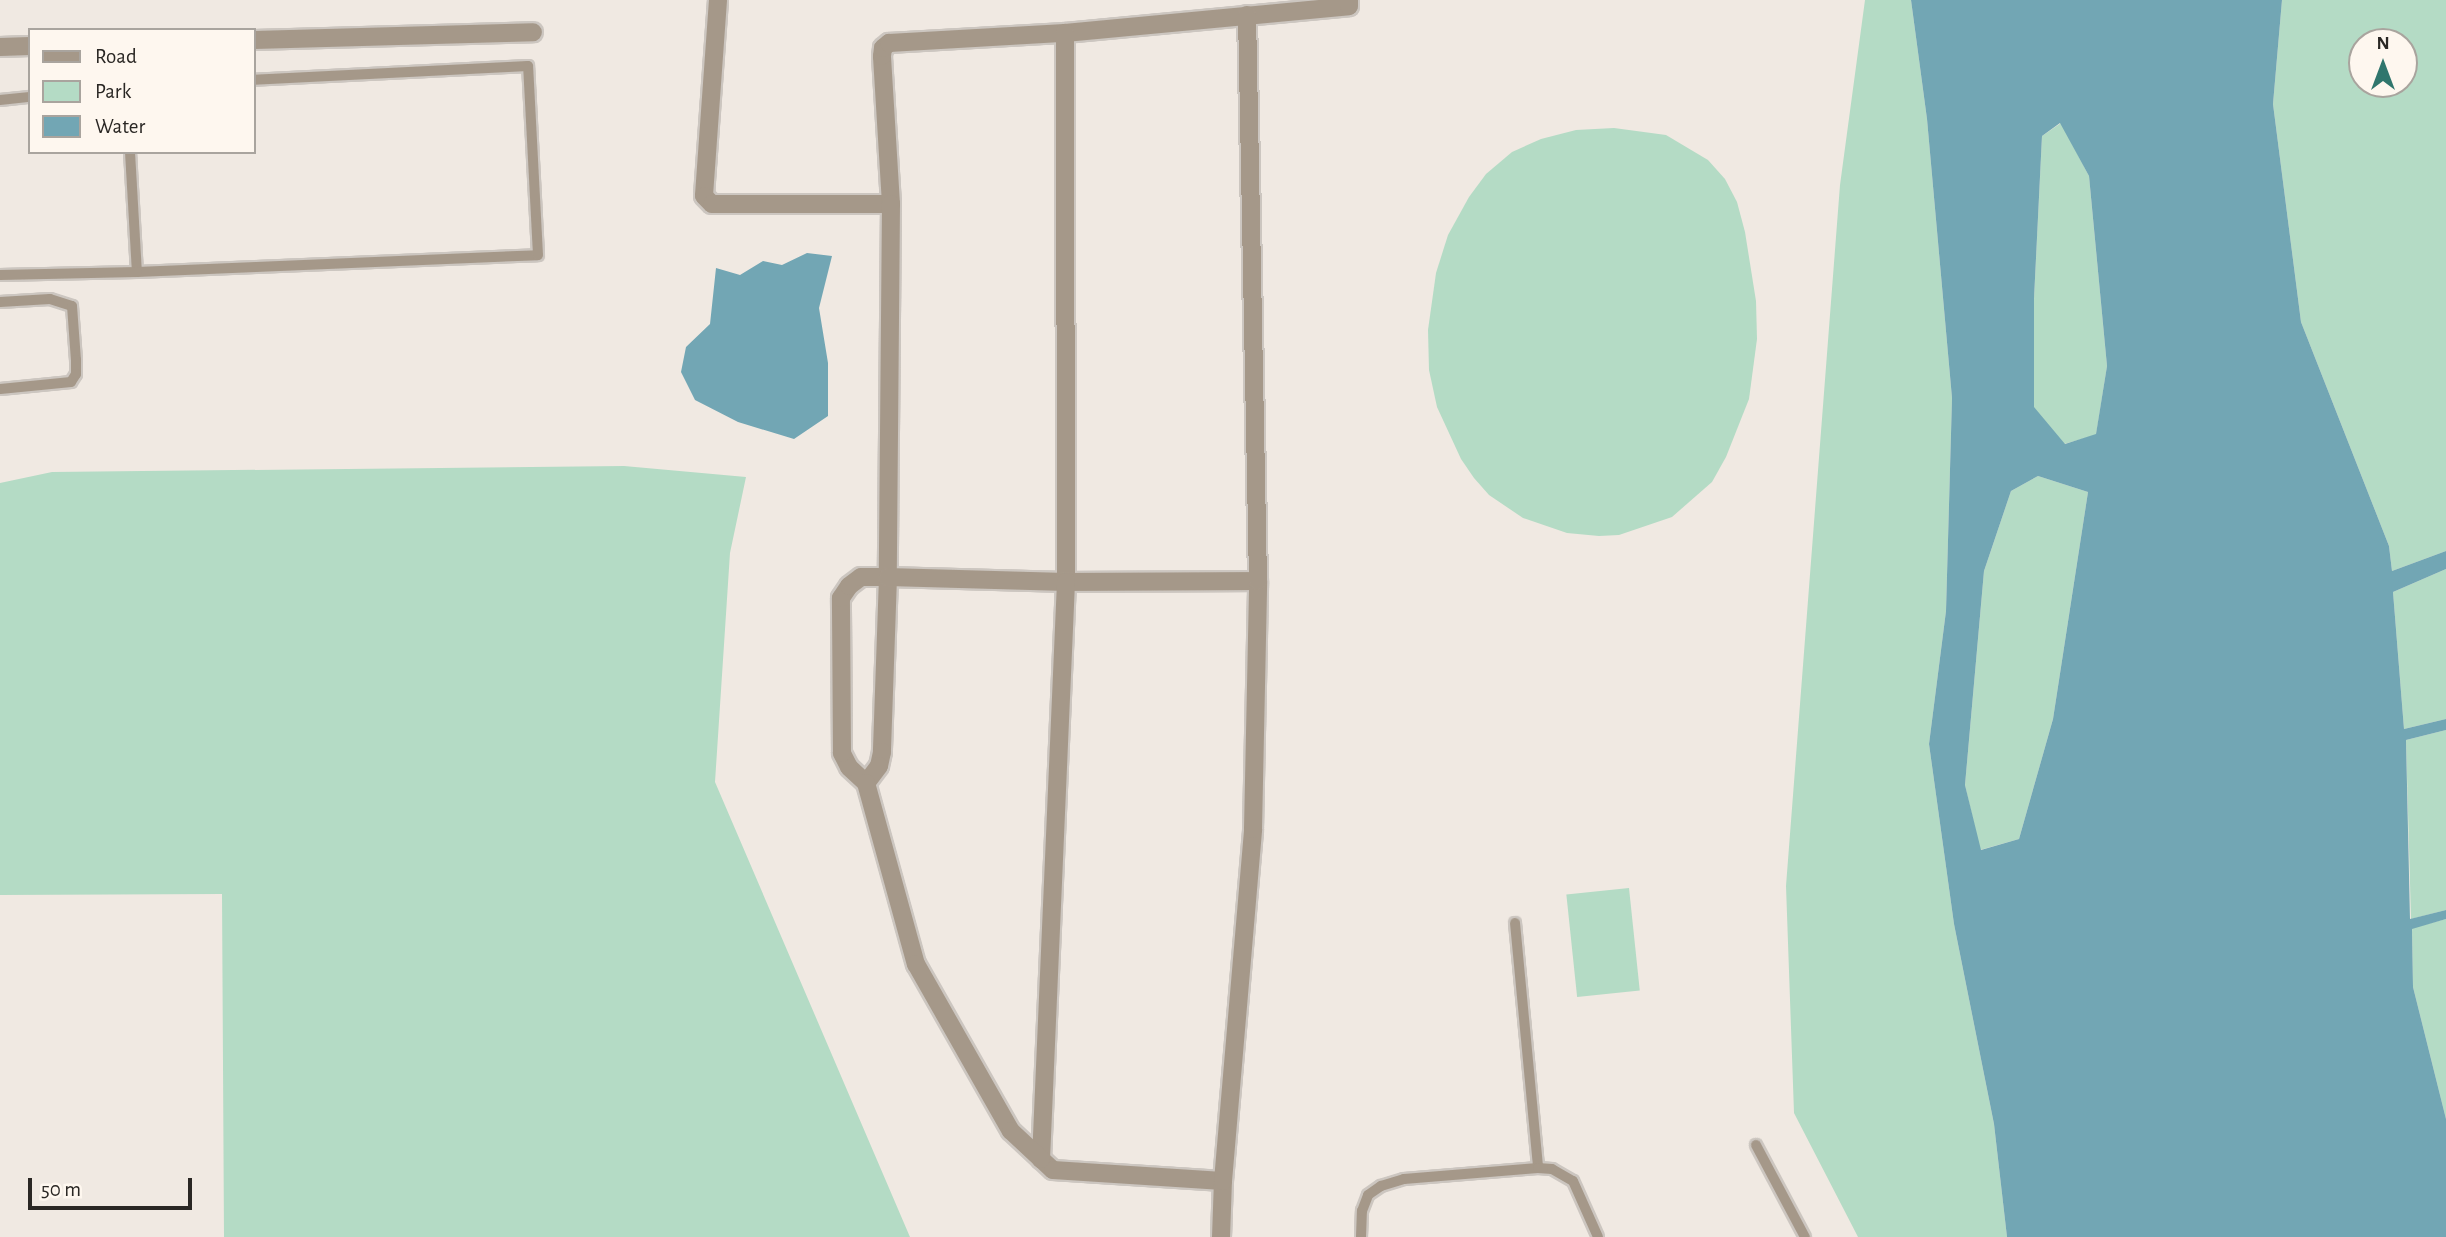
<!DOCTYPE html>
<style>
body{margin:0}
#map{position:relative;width:2446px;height:1237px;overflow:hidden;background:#f0e9e2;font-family:"Alegreya Sans",sans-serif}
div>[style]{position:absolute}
.green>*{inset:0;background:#b4dbc5;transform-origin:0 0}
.water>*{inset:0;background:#72a6b4}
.roads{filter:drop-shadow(2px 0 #ccc6c0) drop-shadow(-2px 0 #ccc6c0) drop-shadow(0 2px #ccc6c0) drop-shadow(0 -2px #ccc6c0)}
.lane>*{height:10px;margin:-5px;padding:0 5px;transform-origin:5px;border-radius:5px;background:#a59889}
.street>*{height:18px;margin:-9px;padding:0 9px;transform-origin:9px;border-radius:9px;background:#a59889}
span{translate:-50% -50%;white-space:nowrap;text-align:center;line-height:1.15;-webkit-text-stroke:7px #fef7ef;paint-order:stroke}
.legend{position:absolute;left:28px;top:28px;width:228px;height:126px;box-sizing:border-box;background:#fef7ef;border:2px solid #a9a49e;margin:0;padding:9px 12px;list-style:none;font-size:21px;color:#2a2724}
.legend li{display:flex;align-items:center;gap:14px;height:35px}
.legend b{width:35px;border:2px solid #a9a49e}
.north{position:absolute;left:2348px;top:28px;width:70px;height:70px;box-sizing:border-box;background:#fef7ef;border:2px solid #a9a49e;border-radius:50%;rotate:0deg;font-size:19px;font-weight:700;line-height:28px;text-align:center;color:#2a2724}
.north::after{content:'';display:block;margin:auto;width:24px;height:32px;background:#30766d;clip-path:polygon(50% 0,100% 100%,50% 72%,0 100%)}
.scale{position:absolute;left:28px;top:1178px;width:164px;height:32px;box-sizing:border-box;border:4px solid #2a2724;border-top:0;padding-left:9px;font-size:21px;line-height:24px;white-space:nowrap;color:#2a2724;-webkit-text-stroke:5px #fef7ef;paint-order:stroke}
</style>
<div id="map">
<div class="green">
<div style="clip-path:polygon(1865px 0,1911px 0,1927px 119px,1952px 398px,1946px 611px,1929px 744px,1954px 924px,1994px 1124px,2007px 1237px,1858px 1237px,1794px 1113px,1786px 886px,1840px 185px)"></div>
<div style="clip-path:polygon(evenodd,2282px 0,2446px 0,2446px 551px,2392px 571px,2389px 546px,2301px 322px,2273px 104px,2282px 0,2362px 42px,2404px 42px,2404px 84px,2362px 84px,2362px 42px)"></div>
<div style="clip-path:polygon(2061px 123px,2089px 176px,2107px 366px,2096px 435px,2064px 444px,2034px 408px,2034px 299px,2042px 136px)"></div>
<div style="clip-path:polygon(1614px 128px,1666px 135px,1708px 160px,1725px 179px,1737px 202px,1745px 232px,1756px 301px,1757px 339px,1749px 399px,1726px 457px,1712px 482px,1672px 517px,1619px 535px,1599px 536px,1567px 533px,1523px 518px,1489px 495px,1474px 478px,1461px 459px,1437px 407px,1429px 370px,1428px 330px,1436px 273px,1448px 235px,1469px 197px,1486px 174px,1512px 152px,1541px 139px,1576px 130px)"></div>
<div style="clip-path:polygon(624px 466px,746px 477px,730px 553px,715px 782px,910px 1237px,224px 1237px,222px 894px,0 895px,0 483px,52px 472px)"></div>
<div style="clip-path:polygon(2038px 476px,2088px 492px,2053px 719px,2019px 839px,1980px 850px,1965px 785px,1984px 571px,2011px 491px)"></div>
<div style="clip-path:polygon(2446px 569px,2446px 719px,2404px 729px,2393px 592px)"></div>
<div style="clip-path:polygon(2446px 730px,2446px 910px,2411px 919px,2406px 740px)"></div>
<div style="left:1629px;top:888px;width:103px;height:63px;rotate:84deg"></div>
<div style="clip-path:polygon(2446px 919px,2446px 1119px,2413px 987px,2412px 928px)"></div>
</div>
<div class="water">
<div style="clip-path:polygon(evenodd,1911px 0,2282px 0,2273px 104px,2301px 322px,2389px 546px,2392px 571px,2446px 551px,2446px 569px,2393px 592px,2404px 729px,2446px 719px,2446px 730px,2406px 740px,2410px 919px,2446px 910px,2446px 919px,2412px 929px,2413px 987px,2446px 1119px,2446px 1237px,2007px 1237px,1994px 1124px,1954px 924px,1929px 744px,1946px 611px,1952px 398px,1927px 119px,1911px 0,2060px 123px,2089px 176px,2107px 366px,2096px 434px,2065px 444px,2034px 407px,2034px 299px,2042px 136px,2060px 123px,1911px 0,2038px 476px,2088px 492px,2053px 719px,2019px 839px,1981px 850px,1965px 785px,1984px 571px,2011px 491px,2038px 476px)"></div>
<div style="clip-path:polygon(807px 253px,832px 256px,819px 308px,828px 363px,828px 416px,794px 439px,738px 422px,695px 400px,681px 372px,686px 347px,710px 324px,716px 268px,740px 275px,763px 261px,782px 265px)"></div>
</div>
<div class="roads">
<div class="lane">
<div style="left:0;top:100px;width:30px;rotate:-6deg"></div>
<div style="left:130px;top:152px;width:120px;rotate:86.7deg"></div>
<div style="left:137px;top:272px;width:401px;rotate:-2.4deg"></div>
<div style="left:538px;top:255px;width:189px;rotate:-93deg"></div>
<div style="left:528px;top:66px;width:274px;rotate:177.1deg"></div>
<div style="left:0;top:275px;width:137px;rotate:-1.3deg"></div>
<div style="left:0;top:302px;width:50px;rotate:-3.4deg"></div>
<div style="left:50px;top:299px;width:23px;rotate:18deg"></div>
<div style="left:72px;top:306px;width:54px;rotate:85.8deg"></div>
<div style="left:76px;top:360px;width:14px;rotate:90deg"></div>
<div style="left:76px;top:374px;width:9px;rotate:122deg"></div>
<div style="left:71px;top:382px;width:71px;rotate:174.4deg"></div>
<div style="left:1515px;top:923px;width:246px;rotate:84.6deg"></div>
<div style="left:1756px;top:1145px;width:104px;rotate:62deg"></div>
<div style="left:1361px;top:1237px;width:26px;rotate:-88deg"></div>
<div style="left:1362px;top:1211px;width:17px;rotate:-69deg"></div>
<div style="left:1368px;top:1195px;width:16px;rotate:-35deg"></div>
<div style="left:1381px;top:1186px;width:24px;rotate:-17deg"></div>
<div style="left:1404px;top:1179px;width:134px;rotate:-4.7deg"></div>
<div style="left:1538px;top:1168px;width:14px;rotate:4deg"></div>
<div style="left:1552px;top:1169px;width:24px;rotate:30deg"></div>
<div style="left:1573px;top:1181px;width:61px;rotate:65.9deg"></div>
</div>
<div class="street">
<div style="left:718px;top:0;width:196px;rotate:94.1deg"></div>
<div style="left:704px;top:196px;width:11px;rotate:45deg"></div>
<div style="left:712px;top:204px;width:179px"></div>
<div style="left:891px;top:204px;width:148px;rotate:-93.5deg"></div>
<div style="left:882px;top:56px;width:8px;rotate:-83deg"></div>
<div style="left:883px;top:48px;width:8px;rotate:-40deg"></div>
<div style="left:889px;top:43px;width:176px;rotate:-3.3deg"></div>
<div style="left:1065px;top:33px;width:285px;rotate:-5.4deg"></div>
<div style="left:1349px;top:6px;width:6px;rotate:-90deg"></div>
<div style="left:1065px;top:33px;width:549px;rotate:89.9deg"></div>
<div style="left:1066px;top:582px;width:192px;rotate:-0.3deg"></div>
<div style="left:254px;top:40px;width:279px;rotate:-1.6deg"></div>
<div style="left:0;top:47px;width:30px;rotate:-2deg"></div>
<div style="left:891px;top:204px;width:373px;rotate:90.5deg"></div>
<div style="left:888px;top:577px;width:175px;rotate:92deg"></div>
<div style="left:882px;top:752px;width:14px;rotate:102deg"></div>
<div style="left:879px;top:766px;width:21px;rotate:127deg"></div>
<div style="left:866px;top:783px;width:23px;rotate:-137deg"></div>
<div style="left:849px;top:767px;width:16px;rotate:-117deg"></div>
<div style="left:842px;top:753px;width:155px;rotate:-90.4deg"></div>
<div style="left:841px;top:598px;width:14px;rotate:-56deg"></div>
<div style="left:849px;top:586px;width:15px;rotate:-37deg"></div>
<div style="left:861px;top:577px;width:27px"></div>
<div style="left:888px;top:577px;width:178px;rotate:1.6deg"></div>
<div style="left:1066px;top:582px;width:578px;rotate:92.48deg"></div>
<div style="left:1041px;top:1159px;width:16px;rotate:43deg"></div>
<div style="left:1053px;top:1170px;width:170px;rotate:3.7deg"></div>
<div style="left:866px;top:783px;width:188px;rotate:74.6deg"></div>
<div style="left:916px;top:964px;width:192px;rotate:60.4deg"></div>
<div style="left:1011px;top:1131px;width:41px;rotate:43deg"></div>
<div style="left:1221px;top:1237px;width:56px;rotate:-88deg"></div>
<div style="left:1223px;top:1181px;width:353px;rotate:-85.1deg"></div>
<div style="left:1253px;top:829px;width:248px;rotate:-88.8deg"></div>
<div style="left:1258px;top:581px;width:566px;rotate:-91.11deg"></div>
</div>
</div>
<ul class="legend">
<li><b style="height:9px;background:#a59889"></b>Road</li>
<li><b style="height:19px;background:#b4dbc5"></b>Park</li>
<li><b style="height:19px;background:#72a6b4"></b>Water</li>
</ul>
<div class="north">N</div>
<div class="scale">50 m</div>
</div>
